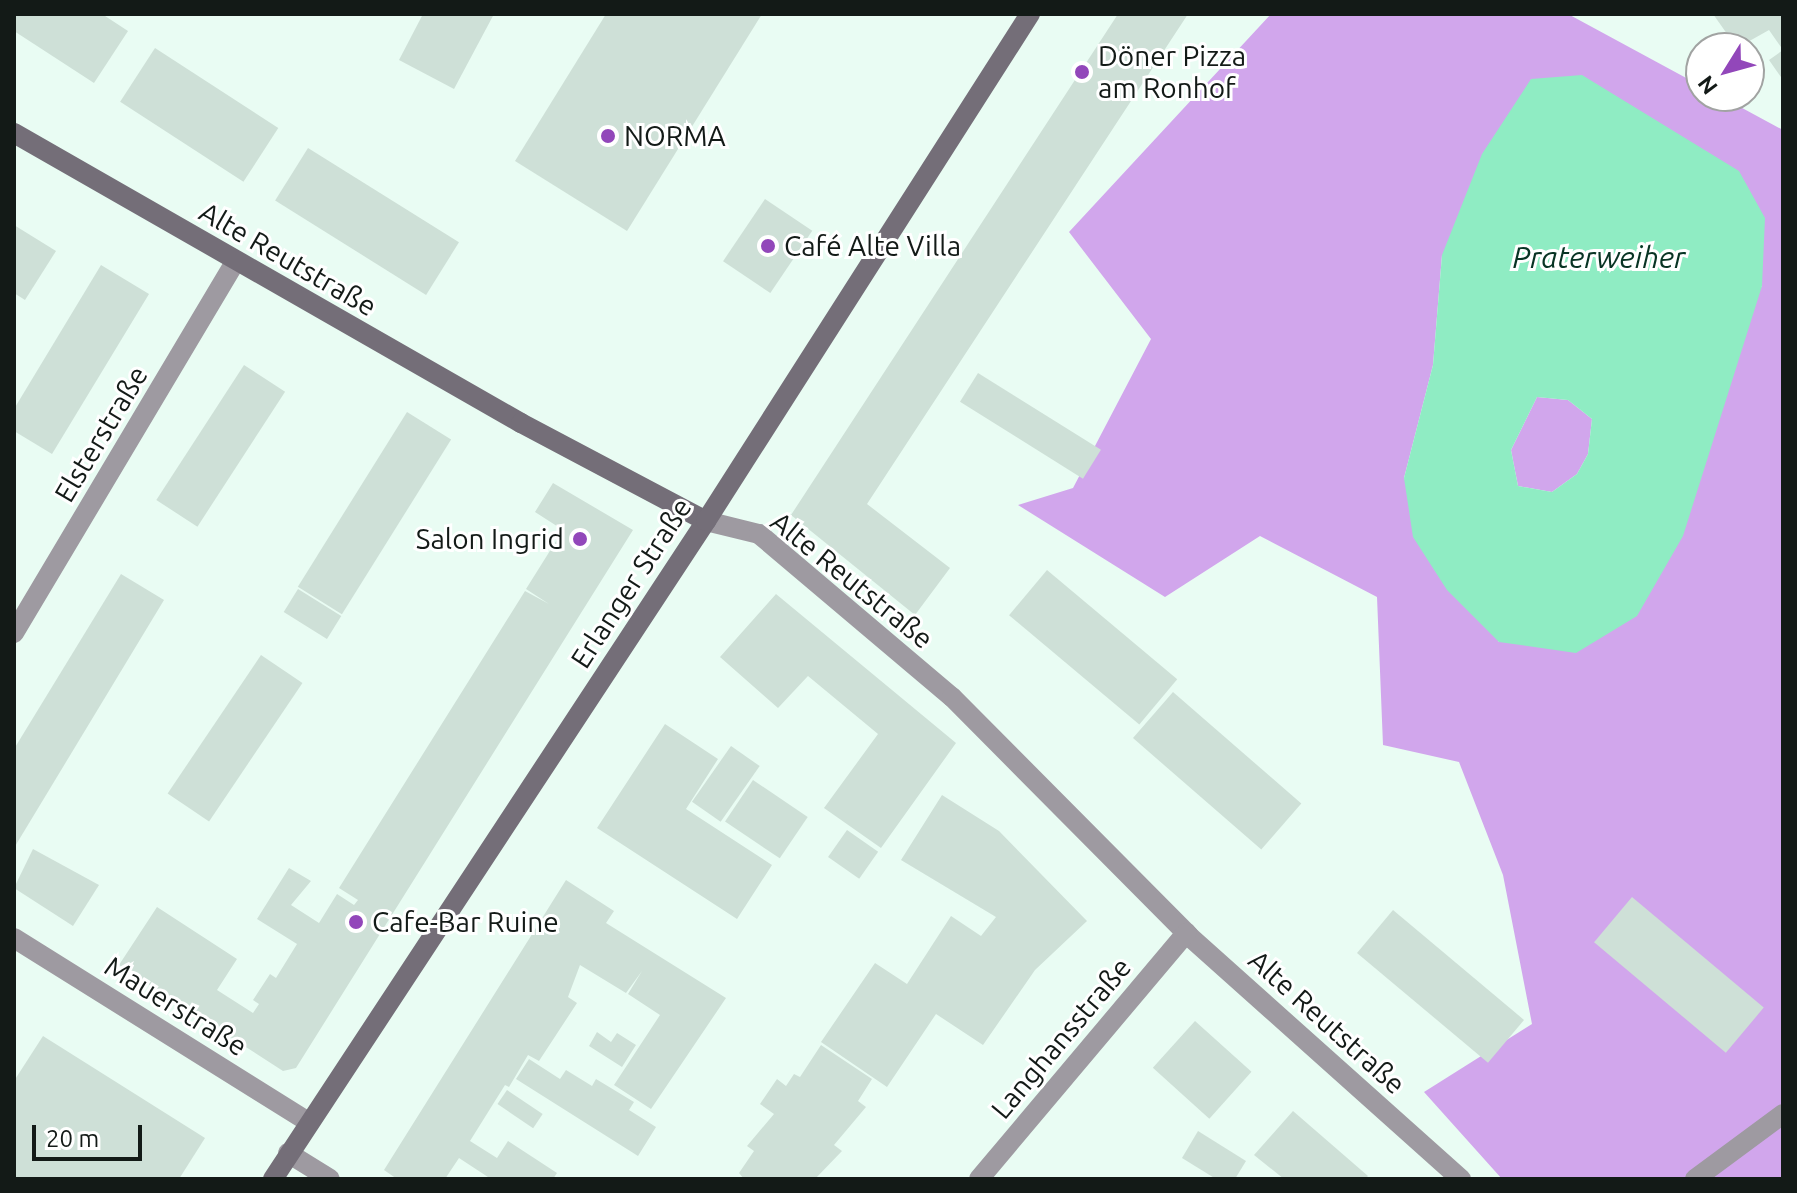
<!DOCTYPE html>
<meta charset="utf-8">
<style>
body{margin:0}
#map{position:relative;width:1797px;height:1193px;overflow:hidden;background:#e9fcf3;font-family:Ubuntu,sans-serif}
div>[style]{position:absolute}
.forest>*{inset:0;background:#d1a6ec}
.water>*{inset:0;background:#8fecc3}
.building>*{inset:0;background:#cee0d7;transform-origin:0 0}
.street>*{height:20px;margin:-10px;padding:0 10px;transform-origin:10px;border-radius:10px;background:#9e9aa1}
.secondary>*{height:20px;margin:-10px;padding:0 10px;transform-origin:10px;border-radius:10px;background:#746e78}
.dots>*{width:22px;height:22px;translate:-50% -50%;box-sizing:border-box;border:4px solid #fff;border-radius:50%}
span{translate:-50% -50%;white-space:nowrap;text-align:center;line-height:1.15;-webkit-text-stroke:6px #fff;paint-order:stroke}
.poi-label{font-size:28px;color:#131a17}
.left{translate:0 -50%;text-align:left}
.right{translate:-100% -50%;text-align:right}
.street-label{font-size:28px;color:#131a17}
.water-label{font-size:30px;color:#083424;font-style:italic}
.frame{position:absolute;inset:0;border:16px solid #131a17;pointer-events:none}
.north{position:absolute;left:1685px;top:32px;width:80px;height:80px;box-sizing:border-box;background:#fff;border:2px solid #a1a3a2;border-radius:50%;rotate:233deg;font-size:22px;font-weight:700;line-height:32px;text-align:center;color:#131a17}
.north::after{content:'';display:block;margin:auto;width:28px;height:36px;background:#9247ba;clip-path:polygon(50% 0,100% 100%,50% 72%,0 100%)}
.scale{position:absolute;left:32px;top:1125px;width:110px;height:36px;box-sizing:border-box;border:4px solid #131a17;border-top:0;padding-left:10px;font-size:24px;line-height:28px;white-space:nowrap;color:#131a17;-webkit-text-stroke:6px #fff;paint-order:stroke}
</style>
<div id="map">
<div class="forest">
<div style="clip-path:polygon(evenodd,1271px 14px,1568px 14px,1701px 86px,1701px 96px,1720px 96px,1783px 130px,1783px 1179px,1502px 1179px,1424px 1092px,1532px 1024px,1503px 875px,1459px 762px,1383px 745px,1377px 597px,1260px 536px,1165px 597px,1018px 505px,1073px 488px,1151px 339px,1069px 232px,1271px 14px,1442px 255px,1762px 286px,1499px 642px,1404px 478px,1433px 365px,1442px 255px)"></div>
<div style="clip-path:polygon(1537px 397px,1568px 400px,1592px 419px,1588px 454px,1577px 474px,1552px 492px,1518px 486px,1511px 450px)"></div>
</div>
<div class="water">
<div style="clip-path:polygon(evenodd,1582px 75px,1739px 171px,1765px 218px,1762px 286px,1683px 536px,1637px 616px,1576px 653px,1499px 642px,1447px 590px,1413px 537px,1404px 478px,1433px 365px,1442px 255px,1482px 154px,1531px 79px,1582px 75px,1537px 397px,1568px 400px,1592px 419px,1588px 454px,1577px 474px,1552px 492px,1518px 486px,1511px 450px,1537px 397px)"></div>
</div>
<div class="building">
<div style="clip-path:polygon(14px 14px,102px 14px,128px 31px,94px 83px,14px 31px)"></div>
<div style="clip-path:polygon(423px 14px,494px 14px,454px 89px,399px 60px)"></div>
<div style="clip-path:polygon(606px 14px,762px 14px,627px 231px,515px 161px)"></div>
<div style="clip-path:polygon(1118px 14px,1188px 14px,867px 504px,950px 568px,915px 615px,791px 515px)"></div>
<div style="clip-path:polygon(1713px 14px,1783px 14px,1783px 80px,1769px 60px,1783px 50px,1769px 30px,1737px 48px)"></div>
<div style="left:155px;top:48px;width:147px;height:64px;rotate:33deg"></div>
<div style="left:308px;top:148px;width:178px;height:62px;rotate:32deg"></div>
<div style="left:765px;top:199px;width:57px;height:75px;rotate:34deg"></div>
<div style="clip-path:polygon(14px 225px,56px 251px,25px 300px,14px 293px)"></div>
<div style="clip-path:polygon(101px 265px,149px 294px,52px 454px,14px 431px,14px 409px)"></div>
<div style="left:244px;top:365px;width:49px;height:161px;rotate:33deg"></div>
<div style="left:978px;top:373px;width:145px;height:34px;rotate:32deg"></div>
<div style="left:407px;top:412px;width:52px;height:206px;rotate:32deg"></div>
<div style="clip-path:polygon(553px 483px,633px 530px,296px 1068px,283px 1071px,119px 965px,157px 907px,237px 959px,217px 990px,253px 1013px,259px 1004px,253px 1000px,270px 974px,276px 978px,297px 944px,257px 919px,289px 868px,311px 881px,291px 905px,319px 923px,337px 894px,354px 905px,358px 900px,339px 888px,525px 591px,549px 604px,526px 589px,563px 530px,535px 512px)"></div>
<div style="left:1047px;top:570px;width:170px;height:59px;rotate:40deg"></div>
<div style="clip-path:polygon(121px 574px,164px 600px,14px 848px,14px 749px)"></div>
<div style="left:298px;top:589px;width:51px;height:27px;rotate:32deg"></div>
<div style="clip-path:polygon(776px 594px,956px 743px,881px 848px,824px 808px,878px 734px,808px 676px,778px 708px,720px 657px)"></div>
<div style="left:261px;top:655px;width:50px;height:167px;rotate:34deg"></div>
<div style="left:1173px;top:692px;width:170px;height:61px;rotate:41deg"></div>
<div style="clip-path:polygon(665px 724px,718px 759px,686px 809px,772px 865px,737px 919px,597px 828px)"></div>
<div style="left:731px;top:746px;width:35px;height:68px;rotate:35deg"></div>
<div style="left:753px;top:780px;width:66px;height:50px;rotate:34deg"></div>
<div style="clip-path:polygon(942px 795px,999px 831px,1087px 921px,1035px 970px,983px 1045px,936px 1014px,887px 1087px,821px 1042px,875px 963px,907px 984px,951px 916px,981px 936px,996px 917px,901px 860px)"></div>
<div style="left:847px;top:830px;width:38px;height:33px;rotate:35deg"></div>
<div style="clip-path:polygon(33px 849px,99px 885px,73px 926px,14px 888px)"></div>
<div style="clip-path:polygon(566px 880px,614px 911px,606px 923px,726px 998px,651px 1109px,614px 1085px,660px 1015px,628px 994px,642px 971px,626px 993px,580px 965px,568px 997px,577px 1003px,539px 1061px,528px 1055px,509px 1087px,505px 1085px,470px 1141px,497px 1158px,508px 1141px,557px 1173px,553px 1179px,491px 1179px,459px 1158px,445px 1179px,397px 1179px,384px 1170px)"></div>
<div style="left:1632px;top:897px;width:172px;height:59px;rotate:40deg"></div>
<div style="left:1393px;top:910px;width:171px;height:56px;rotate:40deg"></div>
<div style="left:1195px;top:1021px;width:76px;height:63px;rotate:42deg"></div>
<div style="clip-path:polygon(597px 1032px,611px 1042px,617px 1033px,636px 1045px,622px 1067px,589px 1046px)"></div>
<div style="clip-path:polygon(43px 1036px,205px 1138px,179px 1179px,14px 1179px,14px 1081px)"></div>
<div style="clip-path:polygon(821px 1045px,872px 1079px,858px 1101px,866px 1107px,834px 1145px,842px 1151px,815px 1179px,744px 1179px,739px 1173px,754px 1151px,747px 1146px,774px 1114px,760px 1104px,777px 1079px,786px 1086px,794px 1074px,800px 1077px)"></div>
<div style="clip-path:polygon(529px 1059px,560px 1079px,566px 1070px,592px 1086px,596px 1079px,634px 1102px,629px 1110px,656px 1127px,638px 1156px,516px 1079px)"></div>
<div style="left:507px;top:1090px;width:43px;height:17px;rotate:34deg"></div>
<div style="clip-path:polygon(1293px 1111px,1368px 1176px,1365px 1179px,1284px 1179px,1254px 1155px)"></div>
<div style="clip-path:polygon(1198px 1131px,1246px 1161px,1235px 1179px,1216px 1179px,1182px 1158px)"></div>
</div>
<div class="street">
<div style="left:706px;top:521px;width:55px;rotate:13.8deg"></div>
<div style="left:759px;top:534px;width:253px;rotate:40.2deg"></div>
<div style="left:952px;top:697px;width:337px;rotate:45.2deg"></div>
<div style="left:1189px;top:936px;width:365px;rotate:41.8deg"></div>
<div style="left:14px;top:633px;width:432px;rotate:-59.2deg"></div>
<div style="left:14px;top:938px;width:347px;rotate:32deg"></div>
<div style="left:288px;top:1153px;width:49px;rotate:31.8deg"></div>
<div style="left:979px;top:1179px;width:322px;rotate:-49.9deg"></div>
<div style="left:1695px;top:1179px;width:109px;rotate:-36.5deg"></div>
</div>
<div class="secondary">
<div style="left:14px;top:133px;width:584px;rotate:29.77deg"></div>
<div style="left:521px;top:423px;width:209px;rotate:27.9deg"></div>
<div style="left:273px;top:1179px;width:788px;rotate:-56.65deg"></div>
<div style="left:706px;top:521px;width:602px;rotate:-57.42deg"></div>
</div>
<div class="dots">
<div style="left:1082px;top:72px;background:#9247ba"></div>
<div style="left:608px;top:136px;background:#9247ba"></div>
<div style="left:768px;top:246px;background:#9247ba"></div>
<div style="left:580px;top:539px;background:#9247ba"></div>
<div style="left:356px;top:922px;background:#9247ba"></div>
</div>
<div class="poi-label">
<span class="left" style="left:1098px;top:72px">Döner Pizza<br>am Ronhof</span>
<span class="left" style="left:624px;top:136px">NORMA</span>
<span class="left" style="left:784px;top:246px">Café Alte Villa</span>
<span class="right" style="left:564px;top:539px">Salon Ingrid</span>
<span class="left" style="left:372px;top:922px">Cafe-Bar Ruine</span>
</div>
<div class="street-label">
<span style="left:288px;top:259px;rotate:30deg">Alte Reutstraße</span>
<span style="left:101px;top:434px;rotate:-59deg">Elsterstraße</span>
<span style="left:852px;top:580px;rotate:39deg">Alte Reutstraße</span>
<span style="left:631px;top:583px;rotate:-57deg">Erlanger Straße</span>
<span style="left:176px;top:1006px;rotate:32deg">Mauerstraße</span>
<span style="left:1327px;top:1022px;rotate:42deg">Alte Reutstraße</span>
<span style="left:1061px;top:1038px;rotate:-50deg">Langhansstraße</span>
</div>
<div class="water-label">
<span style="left:1599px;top:257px">Praterweiher</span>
</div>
<div class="frame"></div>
<div class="north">N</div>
<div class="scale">20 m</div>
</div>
